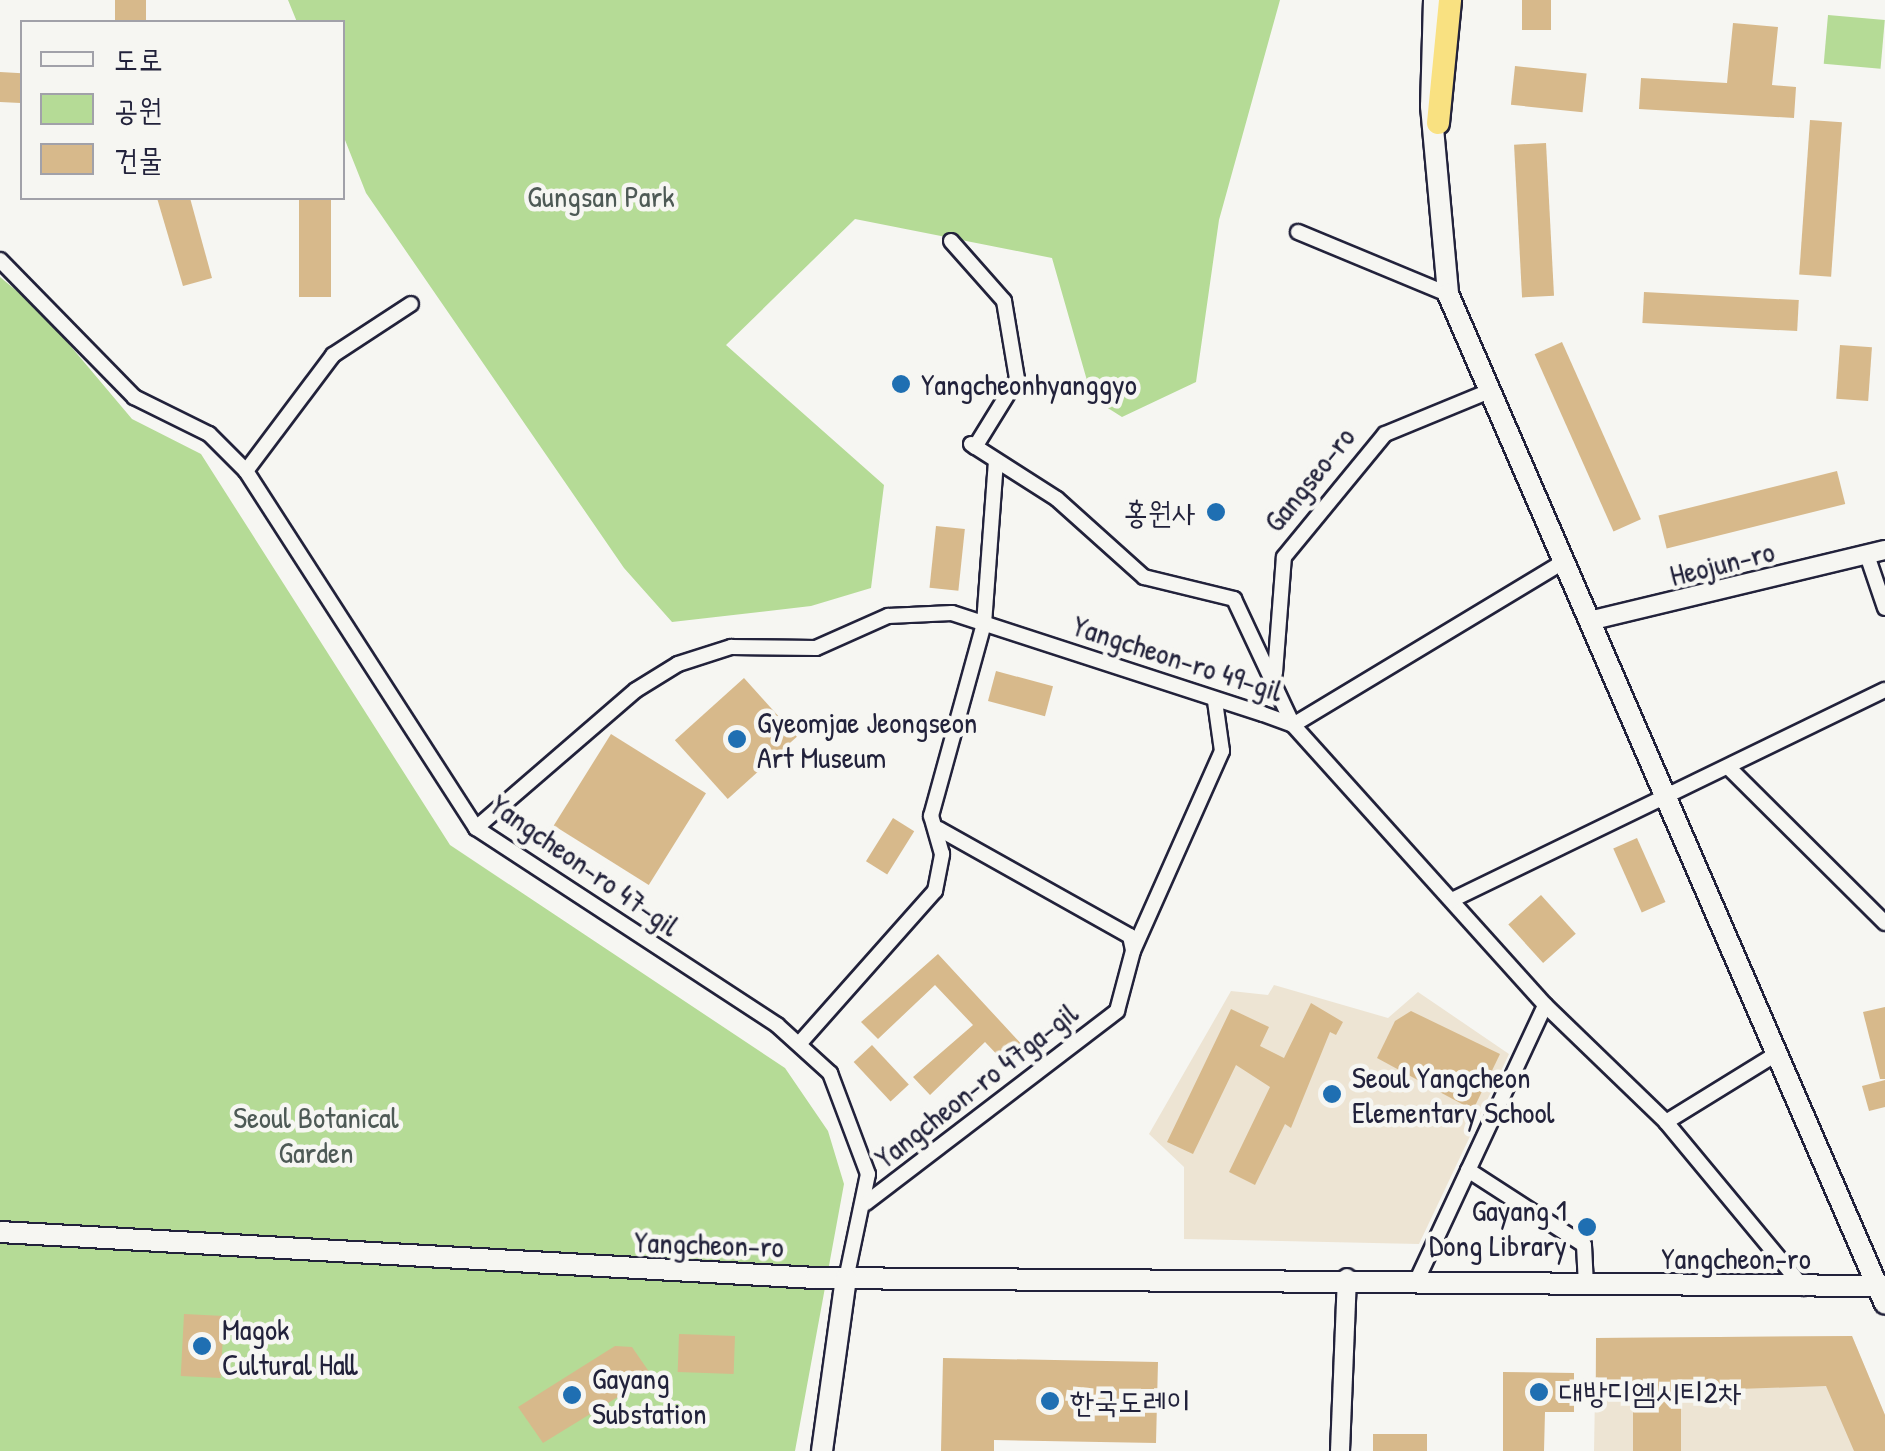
<!DOCTYPE html>
<meta charset="utf-8">
<style>
body{margin:0}
#map{position:relative;width:1885px;height:1451px;overflow:hidden;background:#f6f6f2;font-family:"Patrick Hand","Poor Story",sans-serif}
div>[style]{position:absolute}
.built>*{inset:0;background:#ede4d3}
.green>*{inset:0;background:#b5db96;transform-origin:0 0}
.building>*{inset:0;background:#d7b98b;transform-origin:0 0}
.roads{filter:drop-shadow(2px 0 #22223b) drop-shadow(-2px 0 #22223b) drop-shadow(0 2px #22223b) drop-shadow(0 -2px #22223b)}
.minor>*{height:14px;margin:-7px;padding:0 7px;transform-origin:7px;border-radius:7px;background:#f6f6f2}
.tertiary>*{height:18px;margin:-9px;padding:0 9px;transform-origin:9px;border-radius:9px;background:#f6f6f2}
.secondary>*{height:20px;margin:-10px;padding:0 10px;transform-origin:10px;border-radius:10px;background:#f6f6f2}
.trunk>*{height:22px;margin:-11px;padding:0 11px;transform-origin:11px;border-radius:11px;background:#f9e181}
.dots>*{width:28px;height:28px;translate:-50% -50%;box-sizing:border-box;border:5px solid #f6f6f2;border-radius:50%}
span{translate:-50% -50%;white-space:nowrap;text-align:center;line-height:1.15;-webkit-text-stroke:9px #f6f6f2;paint-order:stroke}
.park-label{font-size:30px;color:#4e5a56}
.poi-label{font-size:30px;color:#22223b}
.left{translate:0 -50%;text-align:left}
.right{translate:-100% -50%;text-align:right}
.street-label{font-size:30px;color:#22223b}
.legend{position:absolute;left:20px;top:20px;width:325px;height:180px;box-sizing:border-box;background:#f6f6f2;border:2px solid #a1a1a9;margin:0;padding:12px 18px;list-style:none;font-size:30px;color:#22223b}
.legend li{display:flex;align-items:center;gap:20px;height:50px}
.legend b{width:50px;border:2px solid #a1a1a9}
</style>
<div id="map">
<div class="built">
<div style="clip-path:polygon(1274px 985px,1388px 1018px,1418px 992px,1509px 1054px,1419px 1244px,1184px 1239px,1184px 1167px,1149px 1134px,1231px 991px,1268px 995px)"></div>
<div style="clip-path:polygon(1852px 1336px,1885px 1415px,1885px 1451px,1594px 1451px,1596px 1338px)"></div>
</div>
<div class="green">
<div style="clip-path:polygon(288px 0,1280px 0,1219px 220px,1196px 382px,1122px 417px,1092px 398px,1052px 258px,855px 219px,726px 345px,884px 485px,871px 588px,811px 606px,672px 622px,624px 568px,366px 193px,343px 135px,342px 22px,297px 22px)"></div>
<div style="left:1828px;top:15px;width:57px;height:49px;rotate:5deg"></div>
<div style="clip-path:polygon(0 277px,41px 311px,132px 419px,201px 454px,450px 845px,785px 1068px,828px 1131px,844px 1184px,795px 1451px,0 1451px)"></div>
</div>
<div class="building">
<div style="left:115px;top:0;width:31px;height:22px"></div>
<div style="left:1522px;top:0;width:29px;height:30px"></div>
<div style="clip-path:polygon(1733px 23px,1778px 27px,1772px 85px,1796px 87px,1794px 118px,1639px 109px,1641px 78px,1727px 83px)"></div>
<div style="left:1515px;top:66px;width:72px;height:39px;rotate:6deg"></div>
<div style="left:0;top:72px;width:22px;height:30px;rotate:3deg"></div>
<div style="left:1810px;top:120px;width:32px;height:155px;rotate:4deg"></div>
<div style="left:1546px;top:143px;width:153px;height:32px;rotate:87deg"></div>
<div style="clip-path:polygon(157px 198px,190px 198px,212px 278px,183px 286px)"></div>
<div style="left:299px;top:198px;width:32px;height:99px"></div>
<div style="left:1644px;top:292px;width:155px;height:31px;rotate:3deg"></div>
<div style="left:1562px;top:342px;width:194px;height:30px;rotate:66deg"></div>
<div style="left:1840px;top:345px;width:32px;height:54px;rotate:4deg"></div>
<div style="left:1837px;top:471px;width:34px;height:184px;rotate:76deg"></div>
<div style="left:936px;top:526px;width:29px;height:62px;rotate:6deg"></div>
<div style="left:996px;top:671px;width:59px;height:31px;rotate:15deg"></div>
<div style="left:744px;top:678px;width:79px;height:93px;rotate:48deg"></div>
<div style="left:611px;top:734px;width:112px;height:108px;rotate:32deg"></div>
<div style="left:893px;top:818px;width:25px;height:51px;rotate:32deg"></div>
<div style="left:1637px;top:838px;width:70px;height:26px;rotate:66deg"></div>
<div style="left:1541px;top:895px;width:52px;height:44px;rotate:48deg"></div>
<div style="clip-path:polygon(938px 954px,1025px 1048px,1007px 1065px,985px 1042px,930px 1095px,913px 1077px,973px 1025px,935px 985px,878px 1039px,861px 1022px)"></div>
<div style="clip-path:polygon(1311px 1003px,1343px 1022px,1336px 1035px,1330px 1032px,1291px 1128px,1285px 1124px,1255px 1185px,1229px 1172px,1270px 1087px,1236px 1065px,1193px 1154px,1167px 1142px,1231px 1009px,1269px 1027px,1260px 1046px,1284px 1058px)"></div>
<div style="clip-path:polygon(1885px 1007px,1885px 1079px,1880px 1079px,1863px 1012px)"></div>
<div style="clip-path:polygon(1411px 1011px,1500px 1054px,1473px 1110px,1377px 1058px,1395px 1021px)"></div>
<div style="left:872px;top:1045px;width:54px;height:25px;rotate:47deg"></div>
<div style="clip-path:polygon(1885px 1080px,1885px 1107px,1869px 1111px,1862px 1086px)"></div>
<div style="left:184px;top:1314px;width:40px;height:62px;rotate:3deg"></div>
<div style="left:679px;top:1334px;width:56px;height:38px;rotate:2deg"></div>
<div style="clip-path:polygon(1852px 1336px,1885px 1415px,1885px 1451px,1854px 1451px,1826px 1386px,1681px 1391px,1681px 1451px,1633px 1451px,1633px 1383px,1596px 1382px,1596px 1338px)"></div>
<div style="clip-path:polygon(615px 1346px,632px 1347px,652px 1376px,543px 1443px,518px 1407px)"></div>
<div style="clip-path:polygon(943px 1358px,1158px 1362px,1156px 1443px,994px 1440px,994px 1451px,941px 1451px)"></div>
<div style="clip-path:polygon(1503px 1372px,1574px 1373px,1574px 1412px,1545px 1412px,1544px 1451px,1503px 1451px)"></div>
<div style="left:1373px;top:1434px;width:54px;height:17px"></div>
</div>
<div class="roads">
<div class="minor">
<div style="left:1298px;top:232px;width:162px;rotate:22.5deg"></div>
<div style="left:951px;top:241px;width:80px;rotate:48.5deg"></div>
<div style="left:1004px;top:301px;width:79px;rotate:80.5deg"></div>
<div style="left:1017px;top:379px;width:80px;rotate:121.7deg"></div>
<div style="left:0;top:260px;width:192px;rotate:45.6deg"></div>
<div style="left:134px;top:397px;width:84px;rotate:26.3deg"></div>
<div style="left:209px;top:434px;width:52px;rotate:45deg"></div>
<div style="left:246px;top:471px;width:425px;rotate:57.2deg"></div>
<div style="left:476px;top:828px;width:360px;rotate:33.2deg"></div>
<div style="left:777px;top:1025px;width:72px;rotate:42.2deg"></div>
<div style="left:830px;top:1073px;width:108px;rotate:69.4deg"></div>
<div style="left:868px;top:1174px;width:107px;rotate:101.8deg"></div>
<div style="left:971px;top:444px;width:102px;rotate:32.6deg"></div>
<div style="left:1057px;top:499px;width:117px;rotate:41.9deg"></div>
<div style="left:1144px;top:577px;width:93px;rotate:13.7deg"></div>
<div style="left:1234px;top:599px;width:139px;rotate:64.9deg"></div>
<div style="left:1293px;top:725px;width:315px;rotate:-31.1deg"></div>
<div style="left:246px;top:471px;width:145px;rotate:-53.1deg"></div>
<div style="left:333px;top:355px;width:93px;rotate:-33.2deg"></div>
<div style="left:1867px;top:555px;width:56px;rotate:71.2deg"></div>
<div style="left:1275px;top:673px;width:116px;rotate:-85.6deg"></div>
<div style="left:1284px;top:557px;width:159px;rotate:-50.6deg"></div>
<div style="left:1385px;top:434px;width:110px;rotate:-22.4deg"></div>
<div style="left:1729px;top:768px;width:220px;rotate:44.8deg"></div>
<div style="left:476px;top:828px;width:211px;rotate:-40.8deg"></div>
<div style="left:636px;top:690px;width:49px;rotate:-31.8deg"></div>
<div style="left:678px;top:664px;width:56px;rotate:-17.8deg"></div>
<div style="left:731px;top:647px;width:85px;rotate:0.7deg"></div>
<div style="left:816px;top:648px;width:79px;rotate:-24deg"></div>
<div style="left:888px;top:616px;width:64px;rotate:-2.7deg"></div>
<div style="left:952px;top:613px;width:327px;rotate:18deg"></div>
<div style="left:1263px;top:714px;width:32px;rotate:20deg"></div>
<div style="left:1293px;top:725px;width:377px;rotate:48deg"></div>
<div style="left:1545px;top:1005px;width:168px;rotate:44deg"></div>
<div style="left:1666px;top:1122px;width:216px;rotate:50.3deg"></div>
<div style="left:939px;top:829px;width:219px;rotate:29.3deg"></div>
<div style="left:1130px;top:936px;width:14px;rotate:78deg"></div>
<div style="left:1452px;top:900px;width:481px;rotate:-25.9deg"></div>
<div style="left:799px;top:1044px;width:205px;rotate:-48.4deg"></div>
<div style="left:935px;top:891px;width:38px;rotate:-79deg"></div>
<div style="left:942px;top:854px;width:40px;rotate:-106deg"></div>
<div style="left:931px;top:816px;width:199px;rotate:-74.6deg"></div>
<div style="left:984px;top:624px;width:163px;rotate:-85.8deg"></div>
<div style="left:1666px;top:1122px;width:129px;rotate:-31.7deg"></div>
<div style="left:1468px;top:1170px;width:138px;rotate:32.9deg"></div>
<div style="left:1584px;top:1245px;width:41px;rotate:87.2deg"></div>
<div style="left:866px;top:1203px;width:316px;rotate:-37.4deg"></div>
<div style="left:1117px;top:1011px;width:62px;rotate:-75.1deg"></div>
<div style="left:1133px;top:951px;width:219px;rotate:-66deg"></div>
<div style="left:1222px;top:751px;width:50px;rotate:-98deg"></div>
<div style="left:1417px;top:1280px;width:303px;rotate:-65deg"></div>
</div>
<div class="tertiary">
<div style="left:1589px;top:621px;width:304px;rotate:-13.5deg"></div>
<div style="left:1340px;top:1451px;width:173px;rotate:-87.7deg"></div>
</div>
<div class="secondary">
<div style="left:1434px;top:0;width:106px;rotate:91.6deg"></div>
<div style="left:1431px;top:106px;width:189px;rotate:84.8deg"></div>
<div style="left:1448px;top:294px;width:1100px;rotate:66.6deg"></div>
<div style="left:0;top:1232px;width:817px;rotate:3.23deg"></div>
<div style="left:816px;top:1278px;width:1069px;rotate:0.43deg"></div>
<div style="left:822px;top:1451px;width:174px;rotate:-82.1deg"></div>
</div>
<div class="trunk">
<div style="left:1438px;top:123px;width:124px;rotate:-84.4deg"></div>
</div>
</div>
<div class="dots">
<div style="left:901px;top:384px;background:#1f6fb2"></div>
<div style="left:1216px;top:512px;background:#1f6fb2"></div>
<div style="left:737px;top:739px;background:#1f6fb2"></div>
<div style="left:1332px;top:1094px;background:#1f6fb2"></div>
<div style="left:1587px;top:1227px;background:#1f6fb2"></div>
<div style="left:202px;top:1346px;background:#1f6fb2"></div>
<div style="left:1539px;top:1392px;background:#1f6fb2"></div>
<div style="left:572px;top:1395px;background:#1f6fb2"></div>
<div style="left:1050px;top:1401px;background:#1f6fb2"></div>
</div>
<div class="park-label">
<span style="left:601px;top:196px">Gungsan Park</span>
<span style="left:316px;top:1134px">Seoul Botanical<br>Garden</span>
</div>
<div class="poi-label">
<span class="left" style="left:921px;top:384px">Yangcheonhyanggyo</span>
<span class="right" style="left:1196px;top:512px">홍원사</span>
<span class="left" style="left:757px;top:739px">Gyeomjae Jeongseon<br>Art Museum</span>
<span class="left" style="left:1352px;top:1094px">Seoul Yangcheon<br>Elementary School</span>
<span class="right" style="left:1567px;top:1227px">Gayang 1<br>Dong Library</span>
<span class="left" style="left:222px;top:1346px">Magok<br>Cultural Hall</span>
<span class="left" style="left:592px;top:1395px">Gayang<br>Substation</span>
<span class="left" style="left:1559px;top:1392px">대방디엠시티2차</span>
<span class="left" style="left:1070px;top:1401px">한국도레이</span>
</div>
<div class="street-label">
<span style="left:1309px;top:479px;rotate:-51deg">Gangseo-ro</span>
<span style="left:1722px;top:563px;rotate:-14deg">Heojun-ro</span>
<span style="left:1178px;top:658px;rotate:18deg">Yangcheon-ro 49-gil</span>
<span style="left:585px;top:865px;rotate:35deg">Yangcheon-ro 47-gil</span>
<span style="left:976px;top:1085px;rotate:-38deg">Yangcheon-ro 47ga-gil</span>
<span style="left:709px;top:1244px;rotate:2deg">Yangcheon-ro</span>
<span style="left:1736px;top:1258px">Yangcheon-ro</span>
</div>
<ul class="legend">
<li><b style="height:12px;background:#f6f6f2"></b>도로</li>
<li><b style="height:28px;background:#b5db96"></b>공원</li>
<li><b style="height:28px;background:#d7b98b"></b>건물</li>
</ul>
</div>
